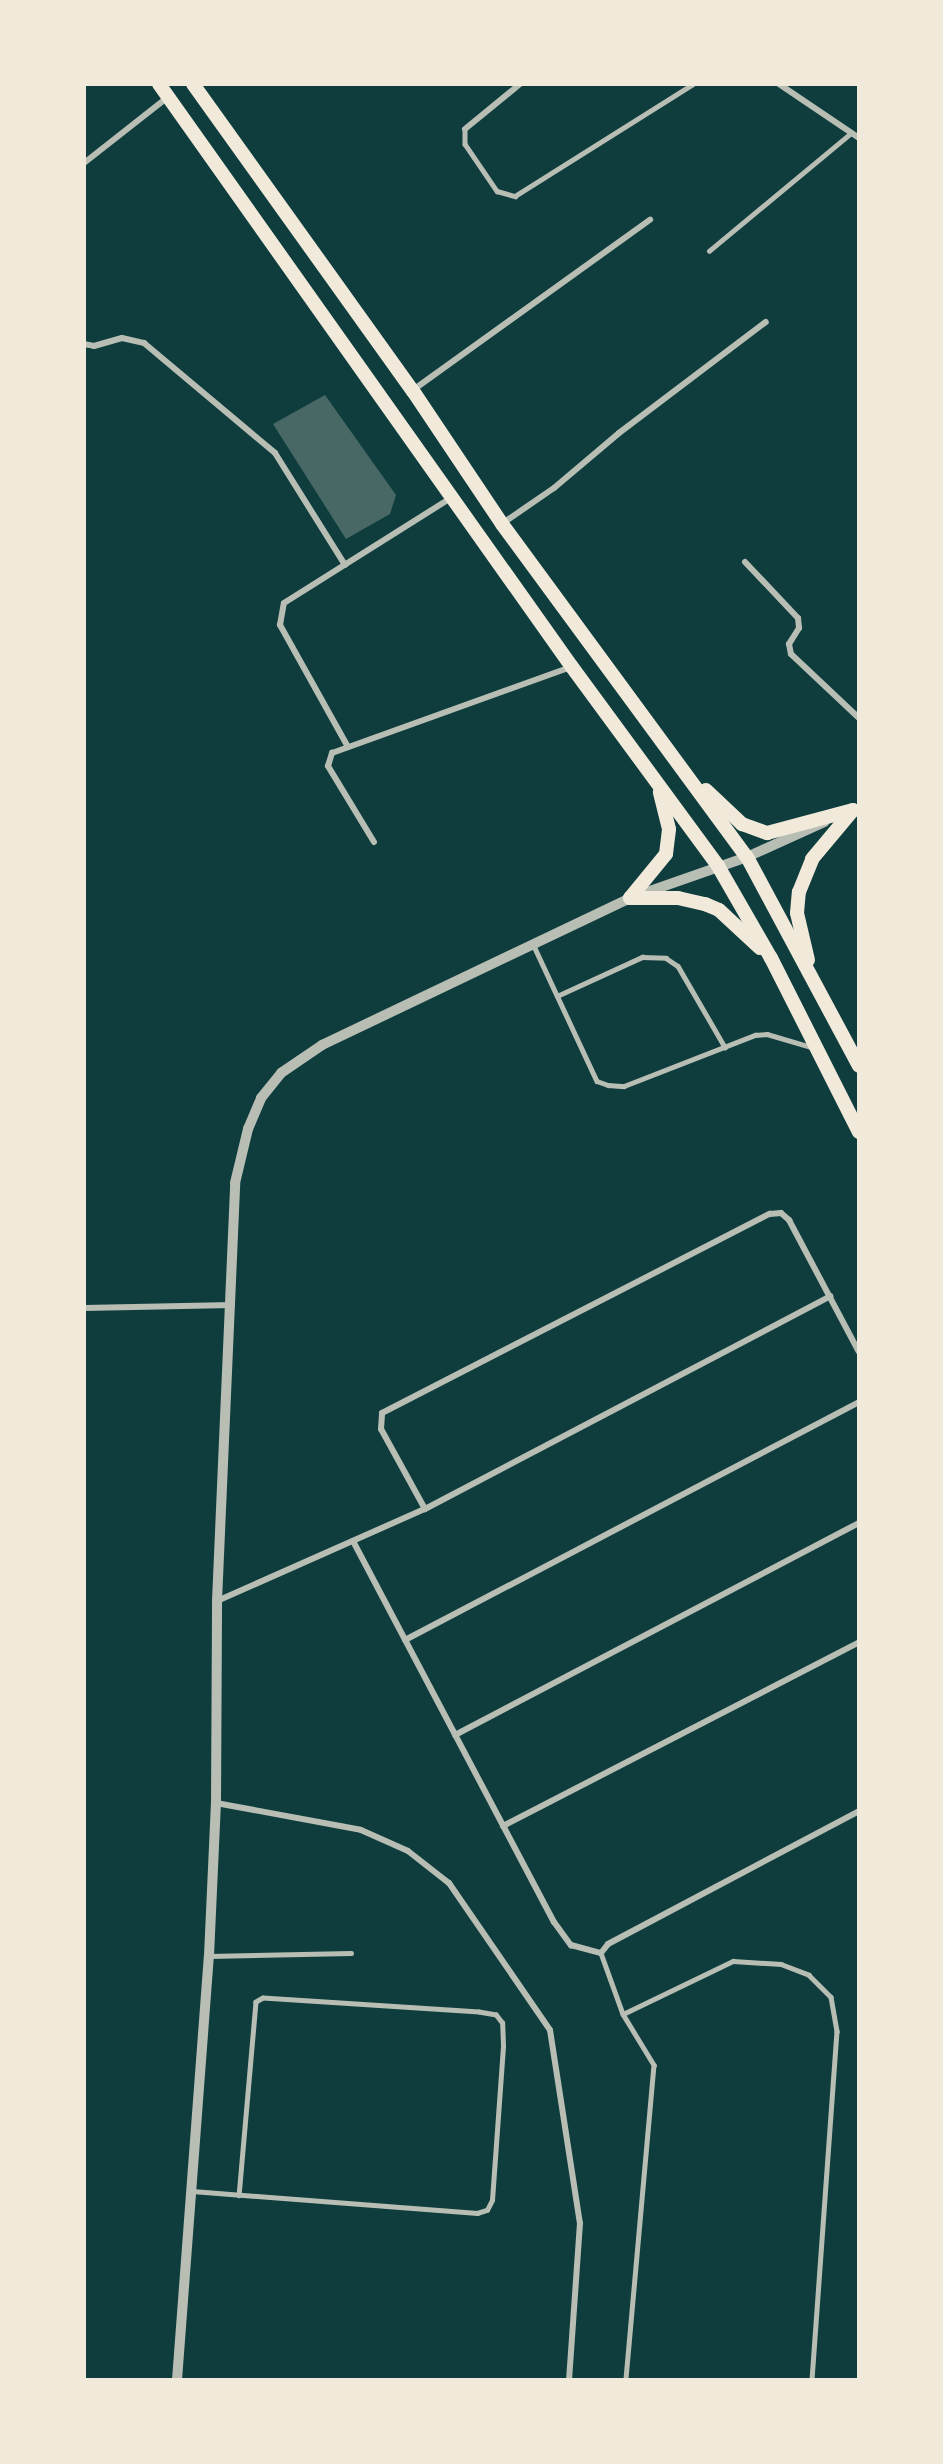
<!DOCTYPE html>
<style>
body{margin:0}
#map{position:relative;width:943px;height:2464px;overflow:hidden;background:#0f3d3e;font-family:"Noto Serif",serif}
div>[style]{position:absolute}
.building>*{inset:0;background:#486865}
.service>*{height:4.5px;margin:-2.25px;padding:0 2.25px;transform-origin:2.25px;border-radius:2.25px;background:#b8beb3}
.minor>*{height:6px;margin:-3px;padding:0 3px;transform-origin:3px;border-radius:3px;background:#b8beb3}
.tertiary>*{height:10px;margin:-5px;padding:0 5px;transform-origin:5px;border-radius:5px;background:#b8beb3}
.primary>*{height:14px;margin:-7px;padding:0 7px;transform-origin:7px;border-radius:7px;background:#f1e9da}
span{translate:-50% -50%;white-space:nowrap;text-align:center;line-height:1.15;-webkit-text-stroke:6px #f1e9da;paint-order:stroke}
.frame{position:absolute;inset:0;border:86px solid #f1e9da;pointer-events:none}
</style>
<div id="map">
<div class="building">
<div style="clip-path:polygon(325px 395px,396px 495px,390px 514px,346px 539px,273px 424px)"></div>
</div>
<div class="service">
<div style="left:465px;top:129px;width:15px;rotate:90deg"></div>
<div style="left:465px;top:144px;width:57px;rotate:55.8deg"></div>
<div style="left:497px;top:191px;width:19px;rotate:16deg"></div>
<div style="left:515px;top:196px;width:210px;rotate:-32.2deg"></div>
<div style="left:709px;top:251px;width:185px;rotate:-39.7deg"></div>
<div style="left:534px;top:946px;width:149px;rotate:65deg"></div>
<div style="left:597px;top:1081px;width:12px;rotate:20deg"></div>
<div style="left:608px;top:1085px;width:16px;rotate:4deg"></div>
<div style="left:624px;top:1086px;width:141px;rotate:-21.3deg"></div>
<div style="left:755px;top:1035px;width:12px;rotate:-5deg"></div>
<div style="left:767px;top:1034px;width:46px;rotate:16.5deg"></div>
<div style="left:557px;top:996px;width:94px;rotate:-24.6deg"></div>
<div style="left:642px;top:957px;width:24px;rotate:2deg"></div>
<div style="left:666px;top:958px;width:14px;rotate:34deg"></div>
<div style="left:678px;top:966px;width:94px;rotate:59.9deg"></div>
<div style="left:601px;top:1953px;width:65px;rotate:70.2deg"></div>
<div style="left:623px;top:2014px;width:60px;rotate:58.7deg"></div>
<div style="left:654px;top:2065px;width:316px;rotate:95.1deg"></div>
<div style="left:209px;top:1956px;width:142px;rotate:-1.2deg"></div>
<div style="left:623px;top:2014px;width:122px;rotate:-25.7deg"></div>
<div style="left:733px;top:1961px;width:48px;rotate:3.6deg"></div>
<div style="left:781px;top:1964px;width:30px;rotate:21deg"></div>
<div style="left:809px;top:1975px;width:31px;rotate:45deg"></div>
<div style="left:831px;top:1997px;width:35px;rotate:80deg"></div>
<div style="left:837px;top:2031px;width:350px;rotate:94.1deg"></div>
<div style="left:192px;top:2191px;width:286px;rotate:4.4deg"></div>
<div style="left:477px;top:2213px;width:10px;rotate:-17deg"></div>
<div style="left:487px;top:2210px;width:11px;rotate:-63deg"></div>
<div style="left:492px;top:2200px;width:154px;rotate:-85.9deg"></div>
<div style="left:503px;top:2046px;width:23px;rotate:-92deg"></div>
<div style="left:502px;top:2023px;width:10px;rotate:-127deg"></div>
<div style="left:496px;top:2015px;width:17px;rotate:-170deg"></div>
<div style="left:479px;top:2012px;width:216px;rotate:-176.3deg"></div>
<div style="left:263px;top:1998px;width:8px;rotate:150deg"></div>
<div style="left:256px;top:2002px;width:194px;rotate:95deg"></div>
</div>
<div class="minor">
<div style="left:779px;top:84px;width:97px;rotate:34deg"></div>
<div style="left:465px;top:129px;width:71px;rotate:-39.3deg"></div>
<div style="left:84px;top:163px;width:107px;rotate:-38.2deg"></div>
<div style="left:84px;top:344px;width:10px;rotate:11deg"></div>
<div style="left:94px;top:346px;width:29px;rotate:-16deg"></div>
<div style="left:122px;top:338px;width:23px;rotate:13deg"></div>
<div style="left:144px;top:343px;width:171px;rotate:40deg"></div>
<div style="left:275px;top:453px;width:132px;rotate:58deg"></div>
<div style="left:413px;top:390px;width:292px;rotate:-35.7deg"></div>
<div style="left:503px;top:523px;width:62px;rotate:-34.5deg"></div>
<div style="left:554px;top:488px;width:85px;rotate:-40.2deg"></div>
<div style="left:619px;top:433px;width:184px;rotate:-37.1deg"></div>
<div style="left:745px;top:562px;width:77px;rotate:46.6deg"></div>
<div style="left:798px;top:618px;width:10px;rotate:84deg"></div>
<div style="left:799px;top:628px;width:19px;rotate:122deg"></div>
<div style="left:789px;top:644px;width:10px;rotate:79deg"></div>
<div style="left:791px;top:654px;width:93px;rotate:43.3deg"></div>
<div style="left:348px;top:747px;width:140px;rotate:-119.1deg"></div>
<div style="left:280px;top:625px;width:22px;rotate:-80deg"></div>
<div style="left:284px;top:603px;width:199px;rotate:-32.2deg"></div>
<div style="left:374px;top:842px;width:89px;rotate:-121.2deg"></div>
<div style="left:328px;top:766px;width:14px;rotate:-73deg"></div>
<div style="left:332px;top:753px;width:254px;rotate:-19.8deg"></div>
<div style="left:84px;top:1308px;width:148px;rotate:-1.2deg"></div>
<div style="left:425px;top:1509px;width:91px;rotate:-118.8deg"></div>
<div style="left:381px;top:1429px;width:16px;rotate:-86deg"></div>
<div style="left:382px;top:1413px;width:436px;rotate:-27.2deg"></div>
<div style="left:770px;top:1214px;width:11px;rotate:-5deg"></div>
<div style="left:781px;top:1213px;width:11px;rotate:41deg"></div>
<div style="left:789px;top:1220px;width:149px;rotate:62.1deg"></div>
<div style="left:353px;top:1541px;width:431px;rotate:62.2deg"></div>
<div style="left:554px;top:1922px;width:29px;rotate:54deg"></div>
<div style="left:571px;top:1945px;width:31px;rotate:15deg"></div>
<div style="left:601px;top:1953px;width:11px;rotate:-52deg"></div>
<div style="left:608px;top:1944px;width:284px;rotate:-27.9deg"></div>
<div style="left:217px;top:1601px;width:227px;rotate:-23.9deg"></div>
<div style="left:425px;top:1509px;width:458px;rotate:-27.7deg"></div>
<div style="left:405px;top:1640px;width:513px;rotate:-27.66deg"></div>
<div style="left:455px;top:1735px;width:456px;rotate:-27.7deg"></div>
<div style="left:216px;top:1803px;width:147px;rotate:10.5deg"></div>
<div style="left:361px;top:1830px;width:51px;rotate:24.1deg"></div>
<div style="left:408px;top:1851px;width:52px;rotate:38deg"></div>
<div style="left:449px;top:1883px;width:178px;rotate:55.5deg"></div>
<div style="left:550px;top:2030px;width:195px;rotate:81.2deg"></div>
<div style="left:580px;top:2223px;width:157px;rotate:94deg"></div>
<div style="left:503px;top:1826px;width:401px;rotate:-27.3deg"></div>
</div>
<div class="tertiary">
<div style="left:177px;top:2380px;width:425px;rotate:-85.7deg"></div>
<div style="left:209px;top:1956px;width:153px;rotate:-87.4deg"></div>
<div style="left:216px;top:1803px;width:202px;rotate:-89.7deg"></div>
<div style="left:217px;top:1601px;width:418px;rotate:-87.5deg"></div>
<div style="left:235px;top:1183px;width:56px;rotate:-76.5deg"></div>
<div style="left:248px;top:1129px;width:34px;rotate:-67deg"></div>
<div style="left:261px;top:1098px;width:32px;rotate:-51deg"></div>
<div style="left:281px;top:1073px;width:50px;rotate:-34.3deg"></div>
<div style="left:322px;top:1045px;width:341px;rotate:-25.5deg"></div>
<div style="left:630px;top:898px;width:124px;rotate:-19.3deg"></div>
<div style="left:747px;top:857px;width:85px;rotate:-24.4deg"></div>
</div>
<div class="primary">
<div style="left:159px;top:84px;width:714px;rotate:54.69deg"></div>
<div style="left:572px;top:667px;width:247px;rotate:53.7deg"></div>
<div style="left:718px;top:866px;width:106px;rotate:60.1deg"></div>
<div style="left:771px;top:958px;width:195px;rotate:63.2deg"></div>
<div style="left:193px;top:84px;width:378px;rotate:54.4deg"></div>
<div style="left:413px;top:391px;width:160px;rotate:56.2deg"></div>
<div style="left:502px;top:524px;width:413px;rotate:53.7deg"></div>
<div style="left:747px;top:857px;width:237px;rotate:61.8deg"></div>
<div style="left:706px;top:790px;width:50px;rotate:43.4deg"></div>
<div style="left:742px;top:824px;width:27px;rotate:20deg"></div>
<div style="left:767px;top:833px;width:89px;rotate:-15deg"></div>
<div style="left:630px;top:898px;width:48px"></div>
<div style="left:678px;top:898px;width:28px;rotate:13deg"></div>
<div style="left:705px;top:904px;width:15px;rotate:23deg"></div>
<div style="left:719px;top:910px;width:56px;rotate:42.8deg"></div>
<div style="left:630px;top:898px;width:57px;rotate:-50.7deg"></div>
<div style="left:666px;top:854px;width:25px;rotate:-83deg"></div>
<div style="left:669px;top:829px;width:38px;rotate:-104deg"></div>
<div style="left:808px;top:960px;width:48px;rotate:-103.2deg"></div>
<div style="left:797px;top:913px;width:21px;rotate:-85deg"></div>
<div style="left:799px;top:892px;width:35px;rotate:-68deg"></div>
<div style="left:812px;top:859px;width:64px;rotate:-50.1deg"></div>
</div>
<div class="frame"></div>
</div>
